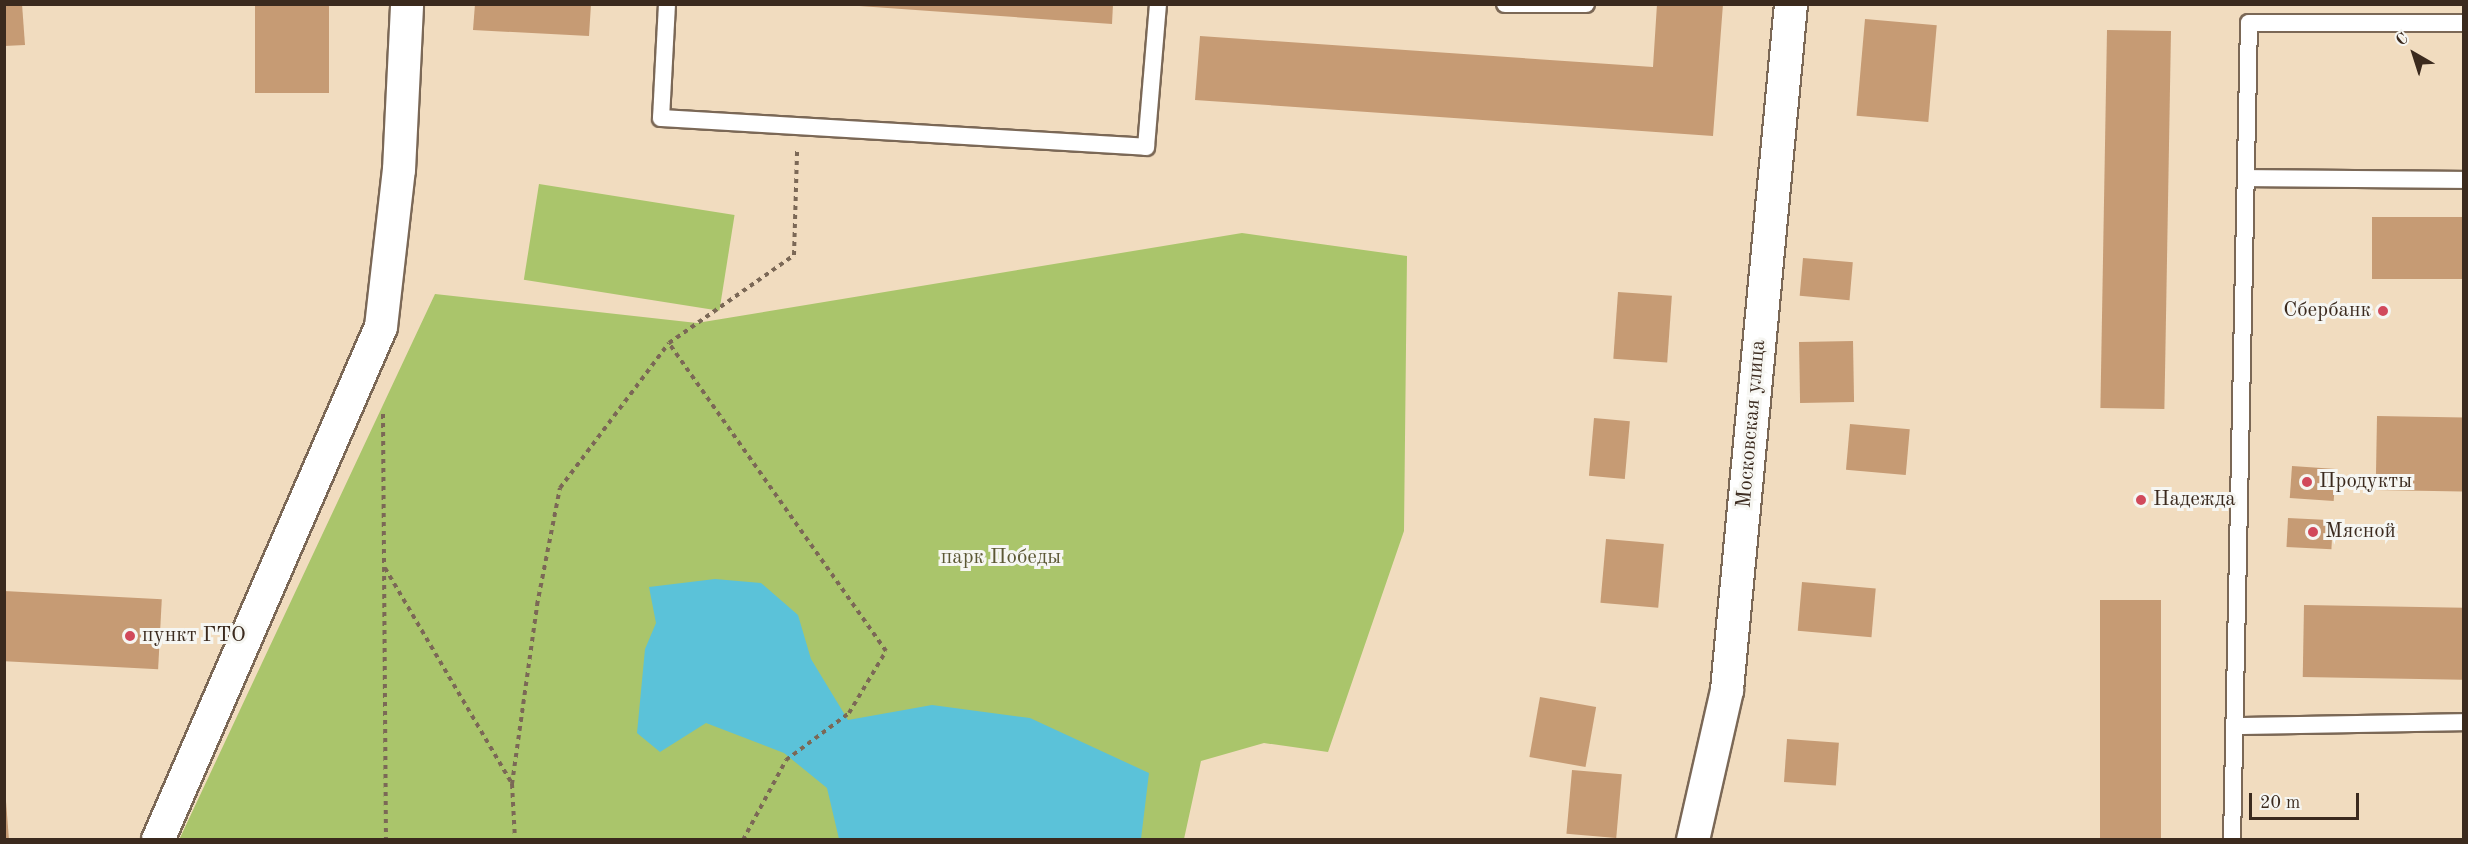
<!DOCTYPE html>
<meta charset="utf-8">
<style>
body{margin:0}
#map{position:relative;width:2468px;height:844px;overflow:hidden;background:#f1dcbf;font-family:"Old Standard TT",serif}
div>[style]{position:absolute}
.green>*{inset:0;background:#aac56b;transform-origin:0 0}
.water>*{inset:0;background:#5bc2d9}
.building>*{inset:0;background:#c69b74;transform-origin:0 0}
.path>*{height:4px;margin-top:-2px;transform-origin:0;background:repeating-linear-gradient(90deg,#7b6856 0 4.5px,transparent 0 9px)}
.roads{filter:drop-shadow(2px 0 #7b6856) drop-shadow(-2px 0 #7b6856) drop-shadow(0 2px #7b6856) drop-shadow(0 -2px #7b6856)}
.service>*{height:16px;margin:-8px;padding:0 8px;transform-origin:8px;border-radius:8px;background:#fff}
.minor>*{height:32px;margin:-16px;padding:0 16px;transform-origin:16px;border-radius:16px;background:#fff}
.dots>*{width:16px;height:16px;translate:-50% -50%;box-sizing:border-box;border:3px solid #f6f6f2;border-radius:50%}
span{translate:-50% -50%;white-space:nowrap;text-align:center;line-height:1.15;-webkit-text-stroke:6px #f6f6f2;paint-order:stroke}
.poi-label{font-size:21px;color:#3b2a1e}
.right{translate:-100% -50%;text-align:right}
.left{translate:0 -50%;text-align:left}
.street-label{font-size:21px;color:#3b2a1e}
.park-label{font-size:21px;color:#5c5835}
.frame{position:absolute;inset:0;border:6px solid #3b2a1e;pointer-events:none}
.north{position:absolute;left:2384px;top:24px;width:60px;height:60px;-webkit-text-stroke:4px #f6f6f2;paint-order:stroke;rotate:321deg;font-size:16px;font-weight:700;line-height:24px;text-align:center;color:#3b2a1e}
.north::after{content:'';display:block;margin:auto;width:21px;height:27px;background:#3b2a1e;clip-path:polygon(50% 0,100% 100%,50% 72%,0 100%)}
.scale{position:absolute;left:2249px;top:793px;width:110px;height:27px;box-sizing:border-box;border:3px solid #3b2a1e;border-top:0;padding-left:8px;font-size:18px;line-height:21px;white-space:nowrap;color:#3b2a1e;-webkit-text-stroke:4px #f6f6f2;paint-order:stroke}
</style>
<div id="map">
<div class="green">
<div style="left:539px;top:184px;width:198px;height:97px;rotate:9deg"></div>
<div style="clip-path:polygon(1242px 233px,1407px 256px,1404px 531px,1328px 752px,1264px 743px,1201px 761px,1184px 839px,179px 840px,435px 294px,697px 323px)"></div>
</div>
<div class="water">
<div style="clip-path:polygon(715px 579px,761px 583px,798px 615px,811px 659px,848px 720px,932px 705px,1030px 718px,1149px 773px,1141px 839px,839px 839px,827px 788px,784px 753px,706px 723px,660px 752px,637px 733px,645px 649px,656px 623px,649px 587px)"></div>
</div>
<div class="building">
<div style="clip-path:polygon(4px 4px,22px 4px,25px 45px,4px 46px)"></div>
<div style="left:255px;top:4px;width:74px;height:89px"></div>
<div style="clip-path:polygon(475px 4px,591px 4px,589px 36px,473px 30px)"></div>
<div style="clip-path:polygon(831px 4px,1113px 4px,1112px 24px)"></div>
<div style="clip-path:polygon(1657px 4px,1723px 4px,1713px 136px,1195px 100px,1200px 36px,1653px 67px)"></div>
<div style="left:1865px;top:19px;width:72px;height:97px;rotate:5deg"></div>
<div style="left:2107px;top:30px;width:64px;height:378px;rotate:1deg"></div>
<div style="left:2372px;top:217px;width:92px;height:62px"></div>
<div style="left:1803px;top:258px;width:50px;height:38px;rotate:5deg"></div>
<div style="left:1618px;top:292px;width:54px;height:67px;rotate:4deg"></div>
<div style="left:1853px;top:341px;width:61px;height:54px;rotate:89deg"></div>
<div style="left:2377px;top:416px;width:87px;height:74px;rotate:1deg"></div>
<div style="left:1594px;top:418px;width:36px;height:58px;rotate:5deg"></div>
<div style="left:1850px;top:424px;width:60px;height:46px;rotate:5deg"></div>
<div style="left:2292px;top:466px;width:44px;height:32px;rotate:4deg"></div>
<div style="left:2288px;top:518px;width:45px;height:29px;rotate:3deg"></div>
<div style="left:1606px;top:539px;width:58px;height:64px;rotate:5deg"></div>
<div style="left:1802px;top:582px;width:74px;height:49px;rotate:5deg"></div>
<div style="left:4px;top:591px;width:158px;height:70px;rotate:3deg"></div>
<div style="left:2100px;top:600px;width:61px;height:240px"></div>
<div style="left:2304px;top:605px;width:160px;height:72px;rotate:1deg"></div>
<div style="left:1540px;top:697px;width:57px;height:61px;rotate:10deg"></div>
<div style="left:1787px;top:739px;width:52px;height:43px;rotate:4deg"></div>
<div style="left:1572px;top:770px;width:50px;height:64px;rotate:5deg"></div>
<div style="clip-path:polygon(4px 801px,6px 801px,9px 840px,4px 840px)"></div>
</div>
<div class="path">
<div style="left:383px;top:414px;width:426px;rotate:89.6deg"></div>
<div style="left:385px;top:568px;width:251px;rotate:59.5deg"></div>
<div style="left:512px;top:784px;width:56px;rotate:86.9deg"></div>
<div style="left:512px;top:784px;width:181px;rotate:-82deg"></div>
<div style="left:537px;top:605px;width:119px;rotate:-78.9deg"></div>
<div style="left:560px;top:488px;width:181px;rotate:-53.1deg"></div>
<div style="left:743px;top:840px;width:91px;rotate:-61.7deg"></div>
<div style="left:786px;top:760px;width:79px;rotate:-36.7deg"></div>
<div style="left:849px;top:713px;width:72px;rotate:-59.2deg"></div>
<div style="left:886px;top:651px;width:377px;rotate:-125.2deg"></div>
<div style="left:669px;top:343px;width:153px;rotate:-35.1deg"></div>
<div style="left:794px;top:255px;width:104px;rotate:-88.3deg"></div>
</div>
<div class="roads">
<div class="service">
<div style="left:667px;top:4px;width:114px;rotate:93deg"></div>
<div style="left:661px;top:118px;width:486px;rotate:3.4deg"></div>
<div style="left:1146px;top:147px;width:144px;rotate:-85.2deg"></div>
<div style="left:1505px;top:4px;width:81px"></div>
<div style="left:2246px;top:178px;width:218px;rotate:0.5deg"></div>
<div style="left:2236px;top:726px;width:228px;rotate:-1deg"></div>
<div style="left:2232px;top:840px;width:817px;rotate:-88.81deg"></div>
<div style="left:2249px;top:23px;width:215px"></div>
</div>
<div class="minor">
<div style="left:158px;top:840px;width:559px;rotate:-66.51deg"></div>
<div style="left:381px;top:327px;width:158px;rotate:-83.5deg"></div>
<div style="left:399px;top:170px;width:166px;rotate:-87.2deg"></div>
<div style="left:1693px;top:840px;width:154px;rotate:-77.2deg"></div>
<div style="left:1727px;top:690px;width:689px;rotate:-84.67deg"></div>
</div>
</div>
<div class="dots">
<div style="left:2383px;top:311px;background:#d1495b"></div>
<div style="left:2307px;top:482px;background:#d1495b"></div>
<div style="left:2141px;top:500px;background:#d1495b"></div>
<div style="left:2313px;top:532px;background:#d1495b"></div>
<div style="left:130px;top:636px;background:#d1495b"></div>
</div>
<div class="poi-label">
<span class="right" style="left:2371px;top:311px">Сбербанк</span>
<span class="left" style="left:2319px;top:482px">Продукты</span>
<span class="left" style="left:2153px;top:500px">Надежда</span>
<span class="left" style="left:2325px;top:532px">Мясной</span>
<span class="left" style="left:142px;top:636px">пункт ГТО</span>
</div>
<div class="street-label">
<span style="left:1752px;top:424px;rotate:-85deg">Московская улица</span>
</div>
<div class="park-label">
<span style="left:1001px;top:558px">парк Победы</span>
</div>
<div class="frame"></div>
<div class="north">С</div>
<div class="scale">20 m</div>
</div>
